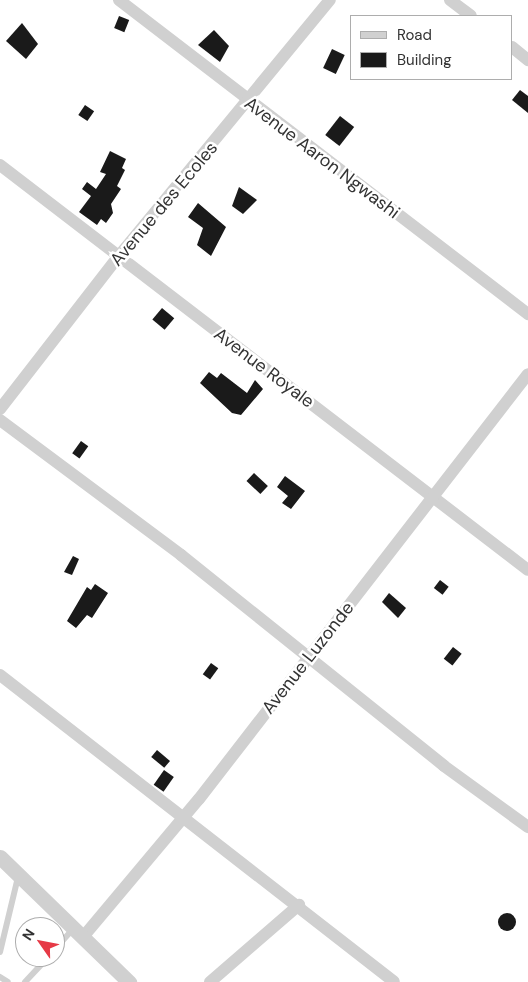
<!DOCTYPE html>
<style>
body{margin:0}
#map{position:relative;width:528px;height:982px;overflow:hidden;background:#fff;font-family:"DM Sans",sans-serif}
div>[style]{position:absolute}
.building>*{inset:0;background:#1a1a1a;transform-origin:0 0}
.round{border-radius:50%}
.service>*{height:6px;margin:-3px;padding:0 3px;transform-origin:3px;border-radius:3px;background:#d0d0d0}
.minor>*{height:12px;margin:-6px;padding:0 6px;transform-origin:6px;border-radius:6px;background:#d0d0d0}
.tertiary>*{height:15px;margin:-7.5px;padding:0 7.5px;transform-origin:7.5px;border-radius:7.5px;background:#d0d0d0}
span{translate:-50% -50%;white-space:nowrap;text-align:center;line-height:1.15;-webkit-text-stroke:5px #fff;paint-order:stroke}
.street-label{font-size:18px;color:#333}
.legend{position:absolute;left:350px;top:15px;width:162px;height:65px;box-sizing:border-box;background:#fff;border:1px solid #adadad;margin:0;padding:6px 9px;list-style:none;font-size:15px;color:#333}
.legend li{display:flex;align-items:center;gap:10px;height:25px}
.legend b{width:25px;border:1px solid #adadad}
.north{position:absolute;left:15px;top:917px;width:50px;height:50px;box-sizing:border-box;background:#fff;border:1px solid #adadad;border-radius:50%;rotate:303deg;font-size:14px;font-weight:700;line-height:20px;text-align:center;color:#333}
.north::after{content:'';display:block;margin:auto;width:18px;height:22px;background:#e63946;clip-path:polygon(50% 0,100% 100%,50% 72%,0 100%)}
</style>
<div id="map">
<div class="building">
<div style="left:119px;top:16px;width:11px;height:13px;rotate:22deg"></div>
<div style="clip-path:polygon(22px 23px,38px 44px,26px 59px,6px 41px)"></div>
<div style="clip-path:polygon(214px 30px,229px 46px,220px 62px,198px 45px)"></div>
<div style="left:332px;top:49px;width:14px;height:21px;rotate:25deg"></div>
<div style="clip-path:polygon(520px 90px,528px 96px,528px 113px,512px 100px)"></div>
<div style="left:85px;top:105px;width:11px;height:12px;rotate:34deg"></div>
<div style="left:340px;top:116px;width:18px;height:24px;rotate:38deg"></div>
<div style="clip-path:polygon(110px 151px,126px 159px,122px 168px,125px 170px,117px 186px,121px 189px,111px 204px,113px 213px,106px 223px,101px 219px,97px 225px,79px 212px,91px 196px,82px 189px,87px 182px,96px 189px,106px 174px,100px 172px)"></div>
<div style="clip-path:polygon(239px 187px,257px 200px,243px 214px,232px 206px)"></div>
<div style="clip-path:polygon(198px 203px,226px 227px,211px 256px,197px 245px,203px 228px,188px 217px)"></div>
<div style="left:162px;top:308px;width:16px;height:15px;rotate:40deg"></div>
<div style="clip-path:polygon(209px 372px,217px 378px,221px 373px,247px 393px,255px 380px,263px 389px,241px 415px,232px 413px,200px 383px)"></div>
<div style="left:81px;top:441px;width:9px;height:15px;rotate:36deg"></div>
<div style="left:254px;top:473px;width:19px;height:11px;rotate:43deg"></div>
<div style="clip-path:polygon(285px 476px,305px 491px,291px 509px,282px 503px,288px 496px,277px 487px)"></div>
<div style="clip-path:polygon(73px 556px,79px 559px,72px 575px,64px 572px)"></div>
<div style="left:440px;top:580px;width:11px;height:10px;rotate:38deg"></div>
<div style="clip-path:polygon(95px 584px,108px 593px,92px 618px,87px 615px,76px 628px,67px 621px,87px 587px,91px 590px)"></div>
<div style="clip-path:polygon(389px 593px,406px 608px,398px 618px,382px 602px)"></div>
<div style="left:453px;top:647px;width:11px;height:15px;rotate:38deg"></div>
<div style="left:211px;top:663px;width:9px;height:14px;rotate:36deg"></div>
<div style="left:157px;top:750px;width:17px;height:9px;rotate:40deg"></div>
<div style="left:164px;top:770px;width:12px;height:18px;rotate:35deg"></div>
<div class="round" style="left:498px;top:913px;width:18px;height:18px"></div>
</div>
<div class="service">
<div style="left:55px;top:949px;width:28px;rotate:-48deg"></div>
<div style="left:0;top:952px;width:77px;rotate:-76.5deg"></div>
<div style="left:0;top:977px;width:9px;rotate:32deg"></div>
<div style="left:25px;top:982px;width:34px;rotate:-47deg"></div>
</div>
<div class="minor">
<div style="left:119px;top:0;width:516px;rotate:37.51deg"></div>
<div style="left:450px;top:0;width:26px;rotate:37deg"></div>
<div style="left:512px;top:47px;width:21px;rotate:39deg"></div>
<div style="left:0;top:165px;width:665px;rotate:37.49deg"></div>
<div style="left:0;top:409px;width:192px;rotate:-52.2deg"></div>
<div style="left:118px;top:257px;width:333px;rotate:-50.5deg"></div>
<div style="left:0;top:420px;width:226px;rotate:36.7deg"></div>
<div style="left:181px;top:555px;width:337px;rotate:38.7deg"></div>
<div style="left:444px;top:766px;width:104px;rotate:36deg"></div>
<div style="left:0;top:675px;width:499px;rotate:37.9deg"></div>
<div style="left:83px;top:937px;width:180px;rotate:-50deg"></div>
<div style="left:199px;top:799px;width:537px;rotate:-52.26deg"></div>
<div style="left:210px;top:982px;width:118px;rotate:-40.9deg"></div>
</div>
<div class="tertiary">
<div style="left:0;top:857px;width:180px;rotate:44.1deg"></div>
</div>
<div class="street-label">
<span style="left:322px;top:158px;rotate:37deg">Avenue Aaron Ngwashi</span>
<span style="left:164px;top:204px;rotate:-50deg">Avenue des Ecoles</span>
<span style="left:264px;top:368px;rotate:37deg">Avenue Royale</span>
<span style="left:308px;top:658px;rotate:-52deg">Avenue Luzonde</span>
</div>
<ul class="legend">
<li><b style="height:6px;background:#d0d0d0"></b>Road</li>
<li><b style="height:14px;background:#1a1a1a"></b>Building</li>
</ul>
<div class="north">N</div>
</div>
